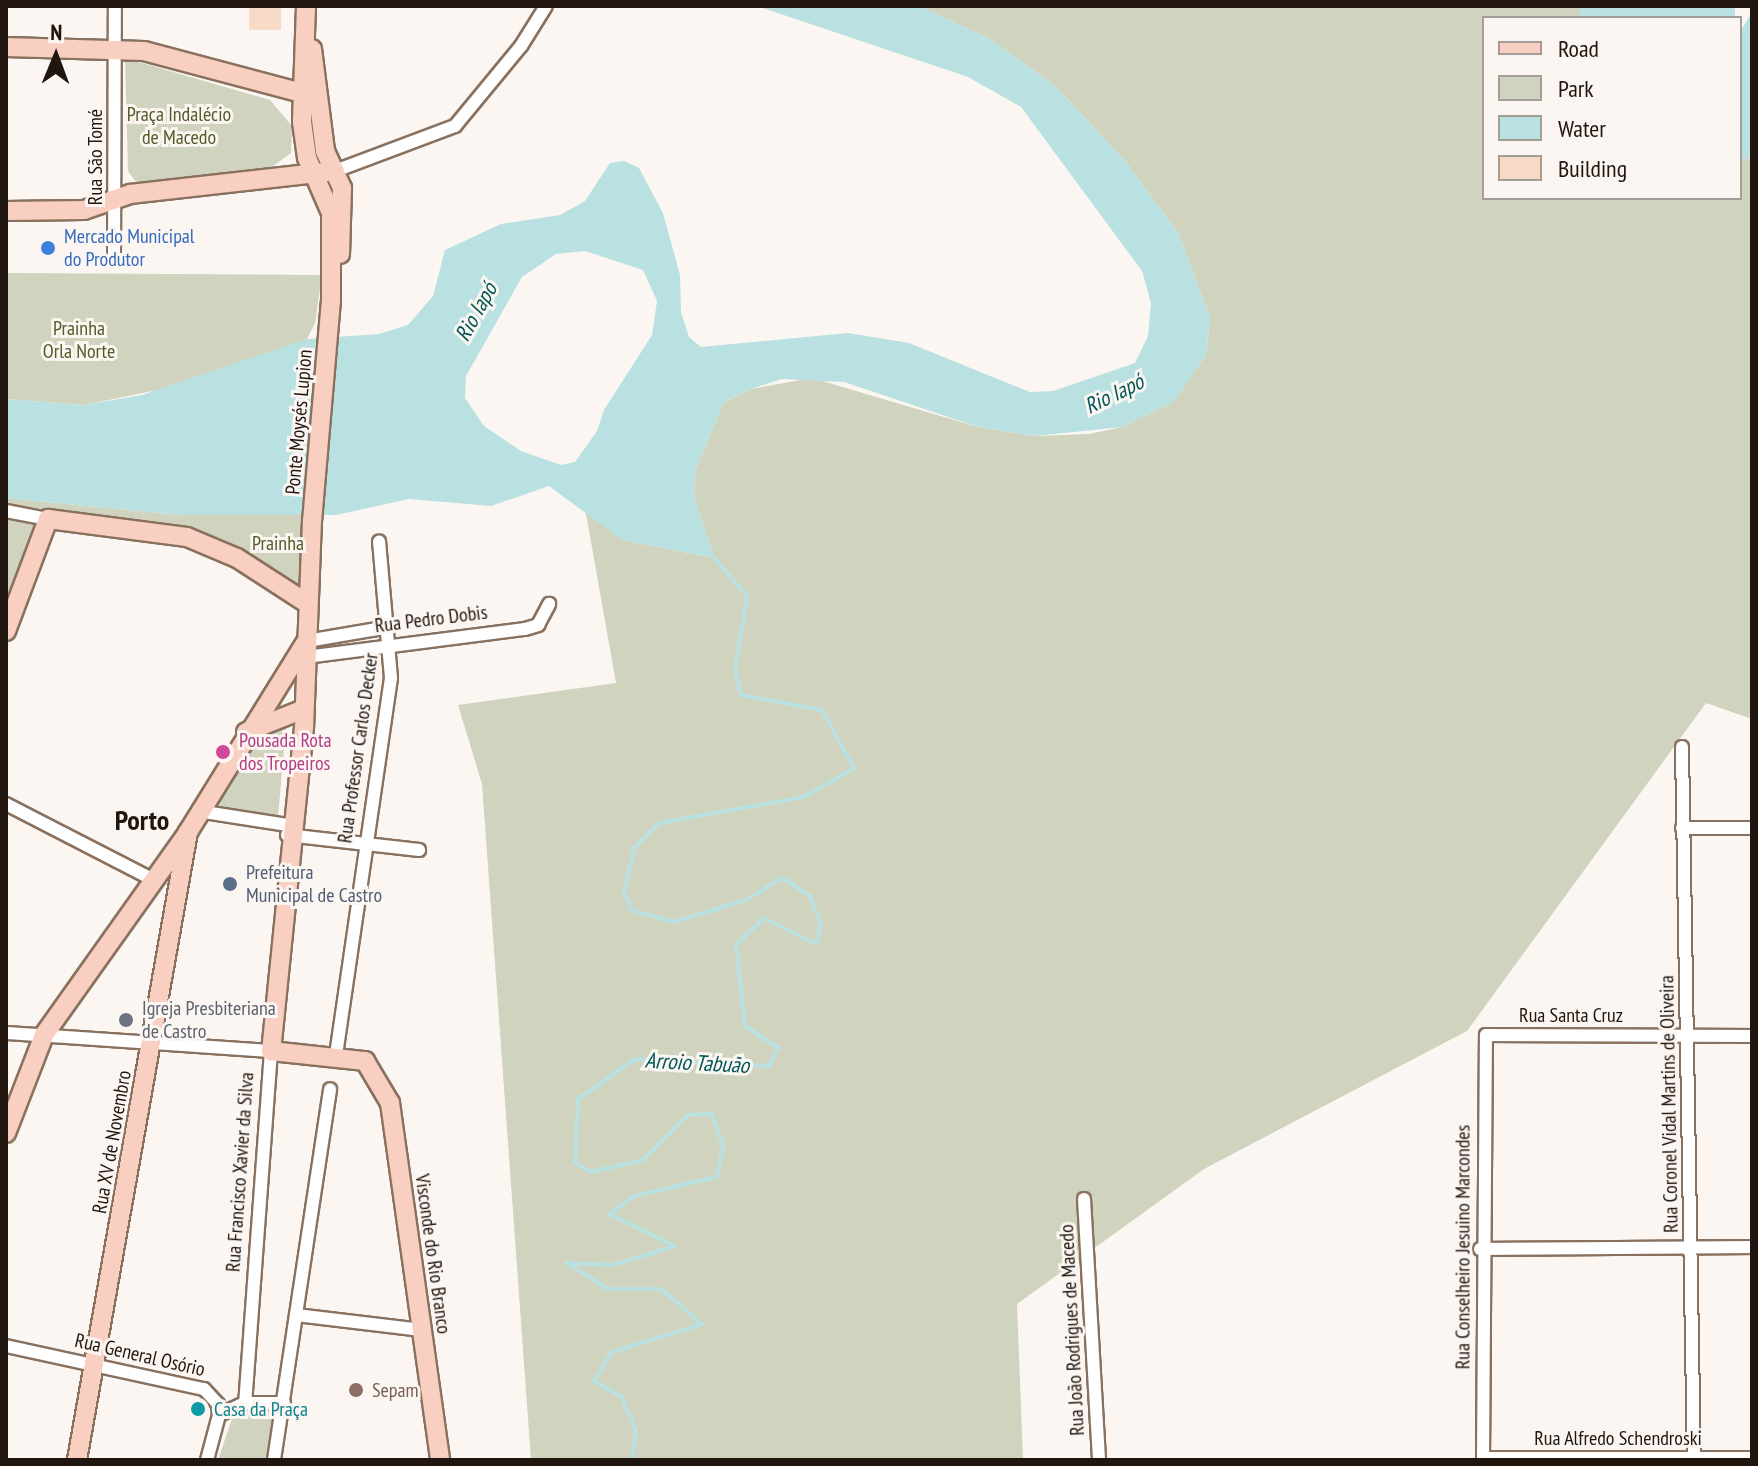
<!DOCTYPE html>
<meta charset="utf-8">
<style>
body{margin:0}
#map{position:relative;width:1758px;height:1466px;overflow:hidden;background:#fcf6f2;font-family:"PT Sans Narrow",sans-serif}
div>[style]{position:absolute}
.green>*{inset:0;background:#d0d3bd}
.water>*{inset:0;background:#bae1e1;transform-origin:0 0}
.stream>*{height:4px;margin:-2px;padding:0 2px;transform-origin:2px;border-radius:2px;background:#bae1e1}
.building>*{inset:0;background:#f7dbc7;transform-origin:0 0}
.roads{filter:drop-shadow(2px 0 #89715f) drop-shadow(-2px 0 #89715f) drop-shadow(0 2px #89715f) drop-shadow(0 -2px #89715f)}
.street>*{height:12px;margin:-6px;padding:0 6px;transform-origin:6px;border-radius:6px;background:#fff}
.secondary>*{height:18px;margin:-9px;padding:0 9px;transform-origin:9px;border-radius:9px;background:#f8cfc0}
.dots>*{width:22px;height:22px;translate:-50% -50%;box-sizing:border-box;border:4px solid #fcf6f2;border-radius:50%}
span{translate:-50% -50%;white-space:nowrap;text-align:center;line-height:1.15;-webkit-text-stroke:6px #fcf6f2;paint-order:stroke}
.park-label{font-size:20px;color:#565a29}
.street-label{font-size:20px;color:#20160f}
.shop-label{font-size:20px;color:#366cbe}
.left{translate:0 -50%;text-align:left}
.hotel-label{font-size:20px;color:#b23c85}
.service-label{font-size:20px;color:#4e5e75}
.worship-label{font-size:20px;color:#5b616d}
.education-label{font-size:20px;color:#785e54}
.culture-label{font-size:20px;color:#0d838f}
.water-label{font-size:22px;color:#005758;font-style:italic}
.district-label{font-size:28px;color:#20160f;font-weight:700}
.frame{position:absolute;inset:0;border:8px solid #20160f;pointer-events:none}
.legend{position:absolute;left:1482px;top:16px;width:260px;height:184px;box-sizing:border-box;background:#fcf6f2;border:2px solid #a49c97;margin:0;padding:10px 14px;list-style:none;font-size:24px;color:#20160f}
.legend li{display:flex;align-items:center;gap:16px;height:40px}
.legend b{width:40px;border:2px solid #a49c97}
.north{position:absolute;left:16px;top:16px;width:80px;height:80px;-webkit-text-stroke:6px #fcf6f2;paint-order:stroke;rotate:1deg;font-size:22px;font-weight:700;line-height:32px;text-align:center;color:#20160f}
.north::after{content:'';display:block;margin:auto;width:28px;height:36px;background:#20160f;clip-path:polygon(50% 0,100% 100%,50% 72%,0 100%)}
</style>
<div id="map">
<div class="green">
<div style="clip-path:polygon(919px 6px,1580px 6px,1580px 18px,1484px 18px,1484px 198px,1740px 198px,1740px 160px,1752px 158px,1752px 719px,1706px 703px,1467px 1031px,1204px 1169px,1017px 1304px,1023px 1460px,531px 1460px,482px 784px,458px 705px,616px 683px,585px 508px,622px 540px,714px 558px,694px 497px,695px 471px,724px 402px,751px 389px,812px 378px,978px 427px,1035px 436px,1089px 434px,1122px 427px,1173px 402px,1206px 355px,1210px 317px,1178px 233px,1125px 161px,1055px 86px,990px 39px)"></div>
<div style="clip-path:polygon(125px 58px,270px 100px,292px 126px,291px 153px,269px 169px,136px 182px,128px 171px)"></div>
<div style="clip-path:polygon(6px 273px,322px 275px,315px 323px,307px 339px,192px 383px,84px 405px,6px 399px)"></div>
<div style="clip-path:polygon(6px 498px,179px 515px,309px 514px,304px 594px,241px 555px,6px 511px)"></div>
<div style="clip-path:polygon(6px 516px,42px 522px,6px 619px)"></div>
<div style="clip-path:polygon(286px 726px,278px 817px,205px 809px,256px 727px)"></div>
<div style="clip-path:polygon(235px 1410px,276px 1411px,269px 1460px,218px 1460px)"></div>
</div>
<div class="water">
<div style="clip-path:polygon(evenodd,757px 6px,919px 6px,990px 39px,1055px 86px,1125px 161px,1178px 233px,1210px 317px,1206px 355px,1174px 402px,1122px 427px,1035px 436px,978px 427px,844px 382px,782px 379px,751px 389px,724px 402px,695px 471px,694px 497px,714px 558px,622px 540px,549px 486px,491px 506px,409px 499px,336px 515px,179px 515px,6px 498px,6px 399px,84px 405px,142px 395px,307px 339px,379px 334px,408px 325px,433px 296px,445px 250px,501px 224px,560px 215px,585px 201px,610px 163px,624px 161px,639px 168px,663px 213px,680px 275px,681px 312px,689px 337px,701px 347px,848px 333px,909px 343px,1030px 392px,1053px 391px,1135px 363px,1148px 336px,1151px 303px,1142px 271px,1021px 107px,968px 77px,757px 6px,585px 251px,643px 270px,657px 301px,652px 335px,604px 410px,597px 431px,575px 462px,561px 465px,521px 451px,484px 426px,465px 398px,466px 376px,522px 277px,556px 254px,585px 251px)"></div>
<div style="left:1580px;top:6px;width:155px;height:12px"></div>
<div style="clip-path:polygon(1752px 12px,1752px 158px,1740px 160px,1740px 32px)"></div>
</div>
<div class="stream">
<div style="left:632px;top:1460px;width:28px;rotate:-82deg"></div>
<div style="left:636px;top:1432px;width:38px;rotate:-112deg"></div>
<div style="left:622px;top:1397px;width:32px;rotate:-150deg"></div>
<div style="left:594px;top:1381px;width:34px;rotate:-58deg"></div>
<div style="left:612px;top:1352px;width:94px;rotate:-17.3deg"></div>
<div style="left:702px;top:1324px;width:54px;rotate:-139.5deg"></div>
<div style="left:661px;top:1289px;width:53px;rotate:180deg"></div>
<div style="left:608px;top:1289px;width:49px;rotate:-147.6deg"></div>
<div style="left:567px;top:1263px;width:46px;rotate:2.5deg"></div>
<div style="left:613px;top:1265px;width:65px;rotate:-17deg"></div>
<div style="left:675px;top:1246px;width:73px;rotate:-154.1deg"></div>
<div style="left:609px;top:1214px;width:31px;rotate:-36deg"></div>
<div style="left:634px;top:1196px;width:85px;rotate:-12.9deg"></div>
<div style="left:717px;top:1177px;width:33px;rotate:-79deg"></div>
<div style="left:723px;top:1145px;width:33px;rotate:-110deg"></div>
<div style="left:712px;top:1114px;width:24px;rotate:178deg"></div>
<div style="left:688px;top:1115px;width:64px;rotate:135deg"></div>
<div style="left:643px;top:1160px;width:53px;rotate:167deg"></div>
<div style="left:591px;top:1172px;width:18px;rotate:-151deg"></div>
<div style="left:575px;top:1163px;width:64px;rotate:-87.3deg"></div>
<div style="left:578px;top:1099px;width:70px;rotate:-35.1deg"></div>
<div style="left:635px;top:1059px;width:134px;rotate:3deg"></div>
<div style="left:769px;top:1066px;width:21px;rotate:-61deg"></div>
<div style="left:779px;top:1048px;width:40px;rotate:-147.1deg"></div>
<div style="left:745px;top:1026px;width:81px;rotate:-96.3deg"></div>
<div style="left:736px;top:945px;width:39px;rotate:-44deg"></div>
<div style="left:764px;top:918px;width:58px;rotate:26.6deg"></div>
<div style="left:816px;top:944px;width:20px;rotate:-75deg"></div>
<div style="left:821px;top:925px;width:31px;rotate:-111deg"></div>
<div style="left:810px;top:896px;width:33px;rotate:-147deg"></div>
<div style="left:782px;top:878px;width:42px;rotate:148.6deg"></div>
<div style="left:746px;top:900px;width:76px;rotate:163.2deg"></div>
<div style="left:673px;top:922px;width:43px;rotate:-163.7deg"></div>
<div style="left:632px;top:910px;width:20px;rotate:-114deg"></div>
<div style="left:624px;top:892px;width:45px;rotate:-77.2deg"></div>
<div style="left:634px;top:848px;width:35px;rotate:-45deg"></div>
<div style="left:659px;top:823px;width:147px;rotate:-10.2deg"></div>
<div style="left:804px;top:797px;width:58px;rotate:-30.1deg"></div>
<div style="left:854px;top:768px;width:66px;rotate:-118.9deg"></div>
<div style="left:822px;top:710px;width:82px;rotate:-169.5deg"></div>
<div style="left:741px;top:695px;width:26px;rotate:-103deg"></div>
<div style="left:735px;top:670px;width:75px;rotate:-80.8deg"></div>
<div style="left:747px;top:596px;width:55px;rotate:-130.6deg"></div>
</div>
<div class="building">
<div style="left:249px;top:6px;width:32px;height:24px"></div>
</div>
<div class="roads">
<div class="street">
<div style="left:335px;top:171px;width:128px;rotate:-20.6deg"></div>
<div style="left:455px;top:126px;width:104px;rotate:-50.5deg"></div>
<div style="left:521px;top:46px;width:47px;rotate:-58deg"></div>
<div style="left:114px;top:259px;width:253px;rotate:-89.8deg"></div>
<div style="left:6px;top:511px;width:43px;rotate:10.8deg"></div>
<div style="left:307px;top:641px;width:83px;rotate:-9.7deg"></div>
<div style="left:306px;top:657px;width:221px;rotate:-7.3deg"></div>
<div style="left:525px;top:629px;width:14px;rotate:-17deg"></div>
<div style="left:538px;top:625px;width:24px;rotate:-62deg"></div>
<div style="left:1682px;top:747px;width:713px;rotate:89.04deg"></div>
<div style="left:6px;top:804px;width:162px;rotate:27.2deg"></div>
<div style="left:198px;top:811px;width:97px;rotate:8.9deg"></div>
<div style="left:1682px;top:828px;width:70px"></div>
<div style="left:287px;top:835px;width:133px;rotate:6.5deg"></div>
<div style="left:6px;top:1033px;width:266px;rotate:3.9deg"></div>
<div style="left:271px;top:1051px;width:353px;rotate:94.2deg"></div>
<div style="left:336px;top:1055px;width:381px;rotate:-81.7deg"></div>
<div style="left:391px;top:678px;width:137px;rotate:-95deg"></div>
<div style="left:1084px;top:1199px;width:261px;rotate:86.7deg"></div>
<div style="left:1480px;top:1249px;width:272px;rotate:-0.4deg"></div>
<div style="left:296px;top:1315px;width:127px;rotate:6.8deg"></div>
<div style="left:6px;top:1346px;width:203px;rotate:12.3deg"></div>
<div style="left:204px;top:1389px;width:21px;rotate:47deg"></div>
<div style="left:218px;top:1404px;width:11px;rotate:85deg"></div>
<div style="left:219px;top:1415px;width:47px;rotate:104.9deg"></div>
<div style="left:219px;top:1415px;width:29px;rotate:-25deg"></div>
<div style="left:245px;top:1403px;width:39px"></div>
<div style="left:1483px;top:1458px;width:269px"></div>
<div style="left:274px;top:1460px;width:375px;rotate:-81.4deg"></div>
<div style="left:1483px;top:1460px;width:425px;rotate:-89.6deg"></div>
<div style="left:1486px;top:1035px;width:266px;rotate:0.2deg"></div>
</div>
<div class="secondary">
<div style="left:306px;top:6px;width:116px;rotate:92deg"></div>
<div style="left:302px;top:122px;width:36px;rotate:82deg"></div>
<div style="left:307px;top:158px;width:60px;rotate:66.4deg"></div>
<div style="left:331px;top:213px;width:87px;rotate:90deg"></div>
<div style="left:331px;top:300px;width:221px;rotate:94.9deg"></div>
<div style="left:312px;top:520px;width:207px;rotate:92.2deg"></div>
<div style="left:304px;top:727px;width:326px;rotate:95.8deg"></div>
<div style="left:271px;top:1051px;width:95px;rotate:6.1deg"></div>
<div style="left:365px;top:1061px;width:49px;rotate:59.2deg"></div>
<div style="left:390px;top:1103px;width:360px;rotate:82deg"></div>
<div style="left:6px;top:47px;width:138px;rotate:1.7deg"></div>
<div style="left:144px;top:51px;width:179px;rotate:14.9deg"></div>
<div style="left:312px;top:49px;width:103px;rotate:82.7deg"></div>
<div style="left:325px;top:151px;width:41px;rotate:65.3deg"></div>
<div style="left:342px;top:188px;width:66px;rotate:91.7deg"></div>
<div style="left:6px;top:211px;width:78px;rotate:-0.7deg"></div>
<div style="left:84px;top:210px;width:49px;rotate:-19.2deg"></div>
<div style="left:130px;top:194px;width:206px;rotate:-6.4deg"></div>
<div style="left:6px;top:631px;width:120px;rotate:-69.4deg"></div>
<div style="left:48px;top:519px;width:140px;rotate:7.4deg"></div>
<div style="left:187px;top:537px;width:54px;rotate:22.8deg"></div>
<div style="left:237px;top:558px;width:85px;rotate:32.9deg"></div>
<div style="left:246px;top:732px;width:62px;rotate:-21.6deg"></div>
<div style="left:6px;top:1133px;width:105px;rotate:-68.8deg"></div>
<div style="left:44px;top:1035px;width:249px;rotate:-54.6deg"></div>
<div style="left:188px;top:832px;width:222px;rotate:-58.2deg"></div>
<div style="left:77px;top:1460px;width:638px;rotate:-79.98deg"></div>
</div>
</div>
<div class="dots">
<div style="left:48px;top:248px;background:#3f7fe0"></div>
<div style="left:223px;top:752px;background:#d1479c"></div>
<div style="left:230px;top:884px;background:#5c6f8a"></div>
<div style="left:126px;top:1020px;background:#6b7280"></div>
<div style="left:356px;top:1390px;background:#8d6e63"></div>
<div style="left:198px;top:1409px;background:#0f9aa8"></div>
</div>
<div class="park-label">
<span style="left:179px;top:126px">Praça Indalécio<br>de Macedo</span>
<span style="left:79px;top:340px">Prainha<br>Orla Norte</span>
<span style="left:278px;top:543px">Prainha</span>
</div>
<div class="street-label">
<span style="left:95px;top:157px;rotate:-90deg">Rua São Tomé</span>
<span style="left:299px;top:422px;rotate:-85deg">Ponte Moysés Lupion</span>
<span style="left:431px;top:619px;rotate:-7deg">Rua Pedro Dobis</span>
<span style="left:358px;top:748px;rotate:-82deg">Rua Professor Carlos Decker</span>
<span style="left:1571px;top:1015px">Rua Santa Cruz</span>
<span style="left:1669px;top:1104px;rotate:-91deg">Rua Coronel Vidal Martins de Oliveira</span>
<span style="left:112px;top:1142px;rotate:-80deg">Rua XV de Novembro</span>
<span style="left:240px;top:1172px;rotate:-86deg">Rua Francisco Xavier da Silva</span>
<span style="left:1463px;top:1247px;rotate:-90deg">Rua Conselheiro Jesuino Marcondes</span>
<span style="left:433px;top:1254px;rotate:82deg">Visconde do Rio Branco</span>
<span style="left:1072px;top:1330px;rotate:-93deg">Rua João Rodrigues de Macedo</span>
<span style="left:140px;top:1355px;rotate:13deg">Rua General Osório</span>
<span style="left:1618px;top:1438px">Rua Alfredo Schendroski</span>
</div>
<div class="shop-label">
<span class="left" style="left:64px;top:248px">Mercado Municipal<br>do Produtor</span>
</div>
<div class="hotel-label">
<span class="left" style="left:239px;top:752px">Pousada Rota<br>dos Tropeiros</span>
</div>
<div class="service-label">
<span class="left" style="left:246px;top:884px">Prefeitura<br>Municipal de Castro</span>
</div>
<div class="worship-label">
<span class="left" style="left:142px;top:1020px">Igreja Presbiteriana<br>de Castro</span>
</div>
<div class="education-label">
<span class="left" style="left:372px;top:1390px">Sepam</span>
</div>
<div class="culture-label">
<span class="left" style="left:214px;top:1409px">Casa da Praça</span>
</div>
<div class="water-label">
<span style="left:476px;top:312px;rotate:-61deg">Rio Iapó</span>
<span style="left:1114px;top:394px;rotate:-26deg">Rio Iapó</span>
<span style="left:697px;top:1063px;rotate:3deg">Arroio Tabuão</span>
</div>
<div class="district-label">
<span style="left:142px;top:820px">Porto</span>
</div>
<div class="frame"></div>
<ul class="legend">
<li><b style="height:10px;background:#f8cfc0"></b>Road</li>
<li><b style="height:22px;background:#d0d3bd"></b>Park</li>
<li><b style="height:22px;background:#bae1e1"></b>Water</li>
<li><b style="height:22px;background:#f7dbc7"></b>Building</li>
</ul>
<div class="north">N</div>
</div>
